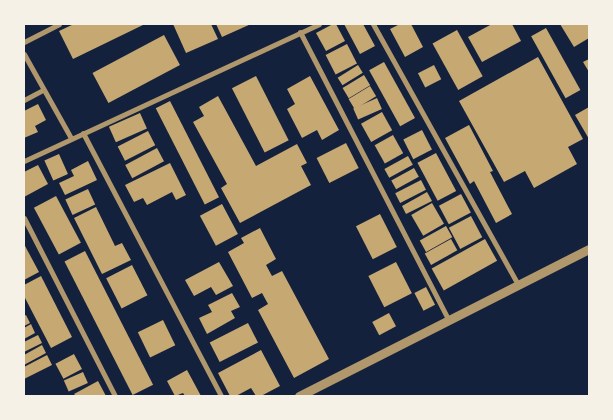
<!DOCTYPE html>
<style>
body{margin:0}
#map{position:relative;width:613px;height:420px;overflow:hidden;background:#14213d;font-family:Rubik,sans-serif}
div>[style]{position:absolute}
.building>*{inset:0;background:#c6a872;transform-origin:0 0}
.minor>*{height:5px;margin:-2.5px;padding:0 2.5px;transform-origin:2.5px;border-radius:2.5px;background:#b1986c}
.tertiary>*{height:9px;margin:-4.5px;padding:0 4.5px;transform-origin:4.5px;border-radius:4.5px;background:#b1986c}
span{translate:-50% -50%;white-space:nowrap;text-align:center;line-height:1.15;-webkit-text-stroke:4px #f6f1e7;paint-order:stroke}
.frame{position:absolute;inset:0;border:25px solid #f6f1e7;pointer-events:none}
</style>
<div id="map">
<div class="building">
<div style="clip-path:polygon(74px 24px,145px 24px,73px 59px,59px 31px)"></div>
<div style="clip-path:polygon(173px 24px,211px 24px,218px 39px,186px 53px)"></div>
<div style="clip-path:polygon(216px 24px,251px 24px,222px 37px)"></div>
<div style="clip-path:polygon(333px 24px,336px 24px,345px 41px,326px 51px,316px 33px)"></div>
<div style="clip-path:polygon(344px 24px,363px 24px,375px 46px,360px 54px)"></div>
<div style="clip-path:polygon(400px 24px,411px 24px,423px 47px,405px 57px,390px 29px)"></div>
<div style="clip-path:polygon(492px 24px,512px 24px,521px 41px,482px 62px,468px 37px)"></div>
<div style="clip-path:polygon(560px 24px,589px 24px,589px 38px,574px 47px)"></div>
<div style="left:546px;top:28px;width:71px;height:17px;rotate:61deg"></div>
<div style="left:457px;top:30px;width:53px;height:28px;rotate:61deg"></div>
<div style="left:164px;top:35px;width:34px;height:81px;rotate:62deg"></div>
<div style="left:347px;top:44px;width:22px;height:24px;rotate:63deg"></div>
<div style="clip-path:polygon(538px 57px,583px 139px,568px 147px,577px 164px,534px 188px,525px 171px,504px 182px,459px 101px)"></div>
<div style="clip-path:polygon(589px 59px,589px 72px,583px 62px)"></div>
<div style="left:384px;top:62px;width:64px;height:17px;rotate:61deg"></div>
<div style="left:358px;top:65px;width:9px;height:24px;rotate:58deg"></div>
<div style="left:434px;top:65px;width:16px;height:18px;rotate:63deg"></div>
<div style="left:364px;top:75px;width:12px;height:25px;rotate:59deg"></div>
<div style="left:256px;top:76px;width:72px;height:27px;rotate:63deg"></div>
<div style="clip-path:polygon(310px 76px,339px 130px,322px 140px,317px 130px,302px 138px,287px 109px,295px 104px,287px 89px)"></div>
<div style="left:370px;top:86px;width:12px;height:25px;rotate:59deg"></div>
<div style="clip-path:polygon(218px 96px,256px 166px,297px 144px,307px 163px,301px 166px,311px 185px,240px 223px,221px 188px,227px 184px,193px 122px,204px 116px,199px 107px)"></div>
<div style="left:377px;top:98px;width:12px;height:26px;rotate:66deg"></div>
<div style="left:170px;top:101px;width:108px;height:16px;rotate:63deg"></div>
<div style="clip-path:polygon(38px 104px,46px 120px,35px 126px,38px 132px,24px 138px,24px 111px)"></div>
<div style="clip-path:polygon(589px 107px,589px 139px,575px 115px)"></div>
<div style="left:382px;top:112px;width:21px;height:24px;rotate:61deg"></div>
<div style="left:140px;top:113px;width:17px;height:34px;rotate:66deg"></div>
<div style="clip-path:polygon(469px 125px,493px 171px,490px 172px,512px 214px,496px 223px,474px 181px,470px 184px,445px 138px)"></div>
<div style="left:422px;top:130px;width:22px;height:21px;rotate:63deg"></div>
<div style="left:148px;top:131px;width:16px;height:34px;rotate:63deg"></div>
<div style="left:393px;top:135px;width:21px;height:21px;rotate:61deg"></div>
<div style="left:346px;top:143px;width:28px;height:33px;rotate:63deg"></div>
<div style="left:157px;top:148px;width:15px;height:36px;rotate:62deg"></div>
<div style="left:436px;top:153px;width:43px;height:21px;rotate:62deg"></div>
<div style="left:59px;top:154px;width:22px;height:16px;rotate:66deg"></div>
<div style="left:408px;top:156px;width:10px;height:27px;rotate:61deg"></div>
<div style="clip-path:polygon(88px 161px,97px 180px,65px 195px,59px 183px,74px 176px,71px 170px)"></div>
<div style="clip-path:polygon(170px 163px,186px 195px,176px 200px,172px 192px,147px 205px,143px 198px,134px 202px,125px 185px)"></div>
<div style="clip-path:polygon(38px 165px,48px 184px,24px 197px,24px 172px)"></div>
<div style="left:414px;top:168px;width:10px;height:26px;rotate:61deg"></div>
<div style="left:421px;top:180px;width:11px;height:29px;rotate:63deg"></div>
<div style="left:88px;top:189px;width:17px;height:25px;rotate:65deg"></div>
<div style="clip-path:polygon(427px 192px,432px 201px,406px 214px,402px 206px)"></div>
<div style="left:461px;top:194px;width:21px;height:25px;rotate:62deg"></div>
<div style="left:56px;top:196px;width:53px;height:25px;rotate:62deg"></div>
<div style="left:432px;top:203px;width:24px;height:24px;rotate:60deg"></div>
<div style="left:222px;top:204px;width:34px;height:25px;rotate:62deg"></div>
<div style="clip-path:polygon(96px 207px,115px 246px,122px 243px,131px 260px,102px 274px,74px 218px)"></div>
<div style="left:380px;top:214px;width:37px;height:27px;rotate:63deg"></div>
<div style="left:471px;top:216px;width:24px;height:25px;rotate:62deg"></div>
<div style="left:446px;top:226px;width:13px;height:30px;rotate:61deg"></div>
<div style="clip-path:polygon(260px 228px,276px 259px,266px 265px,272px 276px,282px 271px,329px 359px,294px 378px,258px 310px,268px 304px,262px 293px,252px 298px,228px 252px,244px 243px,241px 238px)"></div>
<div style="left:451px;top:239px;width:13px;height:30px;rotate:61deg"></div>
<div style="left:485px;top:239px;width:25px;height:61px;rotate:61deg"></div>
<div style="clip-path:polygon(24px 244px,39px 272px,24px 280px)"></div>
<div style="left:85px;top:251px;width:150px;height:23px;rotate:63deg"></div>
<div style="clip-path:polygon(219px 262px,233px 286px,216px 295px,211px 287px,194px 296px,185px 280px)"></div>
<div style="left:396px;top:262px;width:35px;height:31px;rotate:63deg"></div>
<div style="left:132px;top:265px;width:34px;height:29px;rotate:63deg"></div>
<div style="clip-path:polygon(41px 276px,72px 337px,51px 348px,24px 296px,24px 285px)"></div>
<div style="left:426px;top:287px;width:20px;height:13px;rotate:63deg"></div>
<div style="clip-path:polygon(232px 293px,240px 307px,231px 311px,235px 318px,207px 334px,199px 318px,212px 312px,208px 305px)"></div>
<div style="left:389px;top:313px;width:15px;height:19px;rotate:62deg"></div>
<div style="clip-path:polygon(26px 315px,30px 323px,24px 326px,24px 316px)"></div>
<div style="left:163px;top:320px;width:28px;height:28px;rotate:64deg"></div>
<div style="left:248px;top:323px;width:22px;height:43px;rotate:63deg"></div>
<div style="clip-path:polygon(31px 324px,35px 333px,24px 339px,24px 328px)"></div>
<div style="clip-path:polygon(38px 335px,42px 343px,24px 352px,24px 342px)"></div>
<div style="clip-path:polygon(42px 345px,46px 353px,24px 365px,24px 355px)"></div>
<div style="clip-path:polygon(261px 350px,280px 386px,261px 396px,256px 396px,251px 388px,236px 396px,230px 396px,218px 373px)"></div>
<div style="left:74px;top:354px;width:17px;height:21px;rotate:62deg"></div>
<div style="clip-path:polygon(47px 355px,52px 365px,24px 379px,24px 367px)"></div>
<div style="clip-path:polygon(187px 370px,201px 396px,185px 396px,183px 393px,175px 396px,167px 381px)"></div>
<div style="left:83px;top:372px;width:12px;height:21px;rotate:66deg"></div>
<div style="clip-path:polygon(98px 381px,106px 396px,76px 396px,74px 394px)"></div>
</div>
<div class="minor">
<div style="left:373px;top:24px;width:299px;rotate:60.9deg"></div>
<div style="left:300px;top:32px;width:325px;rotate:62.7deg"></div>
<div style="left:24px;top:42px;width:39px;rotate:-27deg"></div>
<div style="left:24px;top:54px;width:96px;rotate:60.8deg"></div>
<div style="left:24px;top:100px;width:21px;rotate:-28deg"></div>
<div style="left:83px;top:133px;width:297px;rotate:62.3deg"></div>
<div style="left:24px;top:161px;width:325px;rotate:-24.9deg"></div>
<div style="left:24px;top:218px;width:200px;rotate:62.9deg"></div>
</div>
<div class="tertiary">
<div style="left:299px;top:396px;width:325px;rotate:-26.9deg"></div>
</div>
<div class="frame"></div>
</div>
